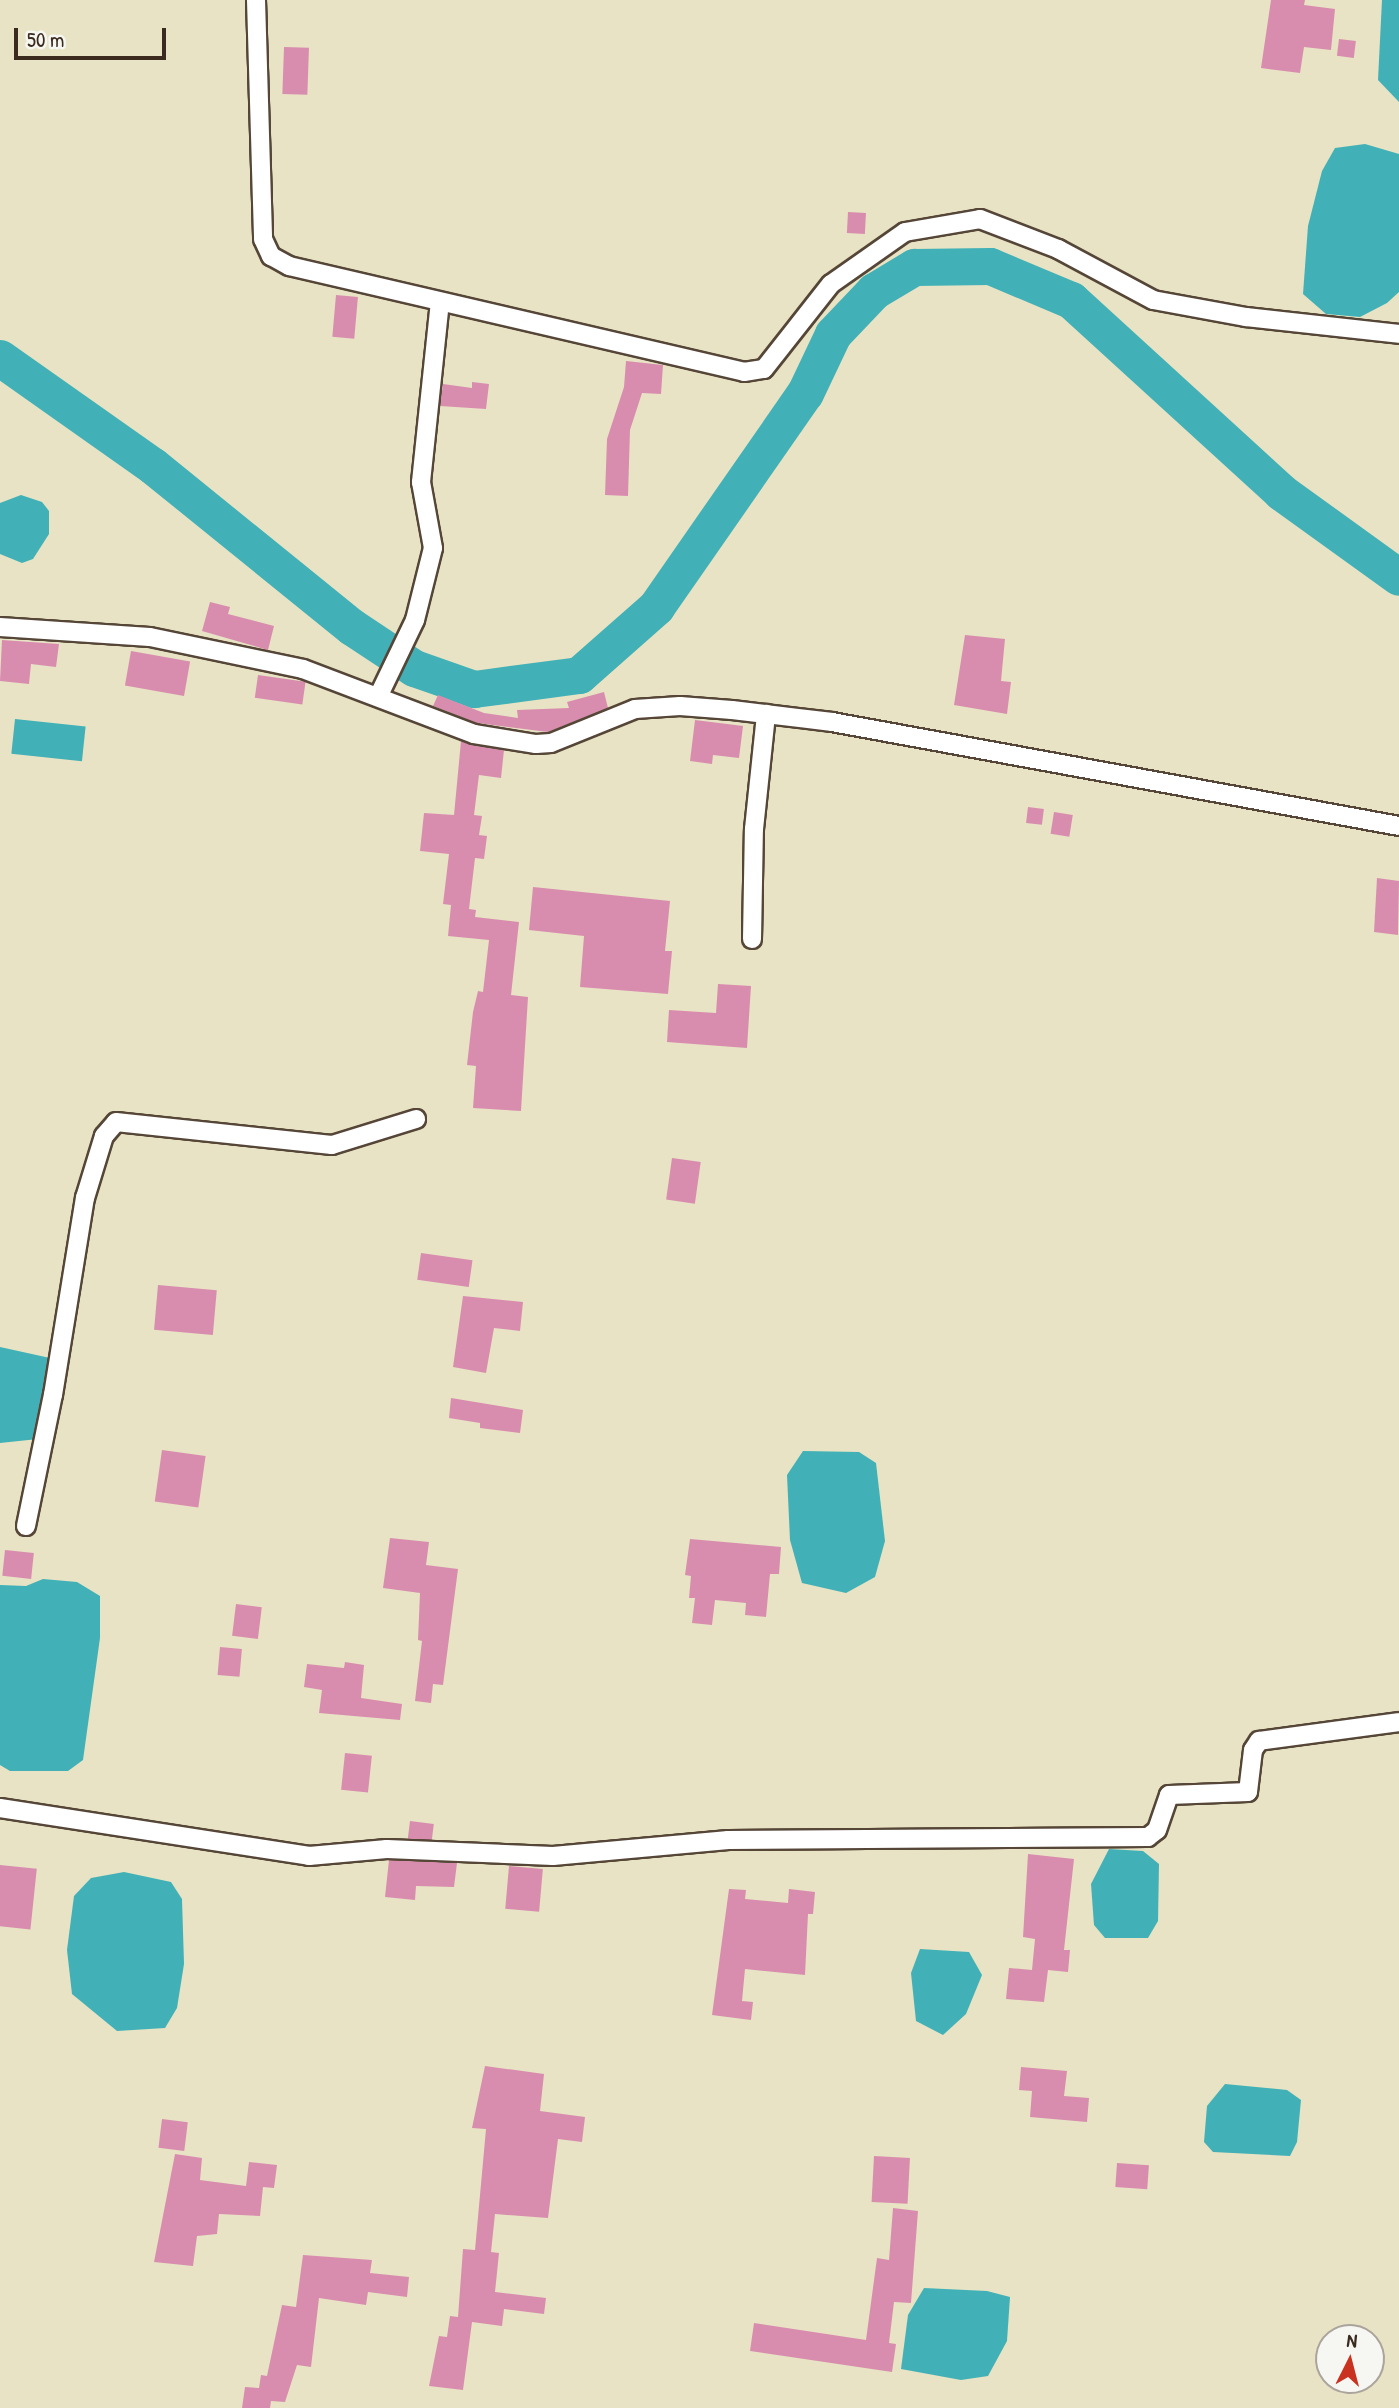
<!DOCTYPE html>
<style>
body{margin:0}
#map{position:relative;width:1399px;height:2408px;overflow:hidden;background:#e8e3c4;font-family:"Patrick Hand",sans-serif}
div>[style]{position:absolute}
.water>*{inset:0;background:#41b1b7;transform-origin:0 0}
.river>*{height:37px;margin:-18.5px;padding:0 18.5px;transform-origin:18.5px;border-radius:18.5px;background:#41b1b7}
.building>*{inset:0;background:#d88dae;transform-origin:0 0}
.roads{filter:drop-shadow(2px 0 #554637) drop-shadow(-2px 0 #554637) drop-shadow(0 2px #554637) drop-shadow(0 -2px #554637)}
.minor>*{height:18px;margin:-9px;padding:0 9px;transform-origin:9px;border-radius:9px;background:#fff}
span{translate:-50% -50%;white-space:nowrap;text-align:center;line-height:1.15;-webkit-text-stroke:7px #f6f6f2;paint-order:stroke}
.north{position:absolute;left:1315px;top:2324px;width:70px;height:70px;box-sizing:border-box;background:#f6f6f2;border:2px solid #aba49d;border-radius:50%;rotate:6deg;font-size:19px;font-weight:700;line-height:28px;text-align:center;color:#3b2a1e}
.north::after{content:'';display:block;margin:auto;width:24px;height:32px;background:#c8321e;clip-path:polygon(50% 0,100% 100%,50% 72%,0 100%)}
.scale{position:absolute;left:14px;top:28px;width:152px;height:32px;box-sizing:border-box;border:4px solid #3b2a1e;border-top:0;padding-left:9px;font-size:21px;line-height:24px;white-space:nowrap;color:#3b2a1e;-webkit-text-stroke:5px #f6f6f2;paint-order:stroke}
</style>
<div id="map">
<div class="water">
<div style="clip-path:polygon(1382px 0,1399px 0,1399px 102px,1378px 80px)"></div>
<div style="clip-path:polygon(1365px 144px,1399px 154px,1399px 292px,1387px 303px,1360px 317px,1326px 314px,1303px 294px,1308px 226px,1322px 171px,1335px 148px)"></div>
<div style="clip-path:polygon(21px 495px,42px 502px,49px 511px,49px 534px,33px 559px,22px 563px,0 554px,0 503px)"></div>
<div style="left:15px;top:719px;width:71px;height:35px;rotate:6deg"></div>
<div style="clip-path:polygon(0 1347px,50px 1358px,38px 1439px,0 1443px)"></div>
<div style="clip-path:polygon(803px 1451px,859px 1452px,876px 1463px,885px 1541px,875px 1577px,846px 1593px,802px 1583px,790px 1540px,787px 1475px)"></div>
<div style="clip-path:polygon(43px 1579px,77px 1582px,100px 1596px,100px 1638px,83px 1760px,68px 1771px,10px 1771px,0 1765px,0 1585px,26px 1586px)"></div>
<div style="clip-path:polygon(1109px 1849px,1143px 1851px,1159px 1864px,1158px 1921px,1148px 1938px,1105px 1938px,1094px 1925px,1091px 1884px)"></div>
<div style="clip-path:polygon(124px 1872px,171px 1882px,182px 1899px,184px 1964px,177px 2008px,165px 2028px,117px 2031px,72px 1994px,67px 1950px,74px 1896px,91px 1878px)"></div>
<div style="clip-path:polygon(920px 1949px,969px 1952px,982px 1975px,966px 2014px,943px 2035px,916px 2021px,911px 1973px)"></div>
<div style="clip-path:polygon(1225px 2084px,1287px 2090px,1301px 2100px,1297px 2142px,1290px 2156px,1213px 2152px,1204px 2142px,1207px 2106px)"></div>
<div style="clip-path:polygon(924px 2288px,987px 2291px,1010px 2297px,1007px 2341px,988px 2376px,961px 2380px,901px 2369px,908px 2315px)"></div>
</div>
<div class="river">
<div style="left:0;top:358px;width:187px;rotate:35.2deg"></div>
<div style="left:153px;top:466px;width:256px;rotate:39deg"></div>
<div style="left:352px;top:627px;width:74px;rotate:33.5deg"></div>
<div style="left:414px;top:668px;width:64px;rotate:19.3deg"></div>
<div style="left:474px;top:689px;width:106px;rotate:-7.6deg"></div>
<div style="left:579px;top:675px;width:103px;rotate:-41.4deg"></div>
<div style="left:656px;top:607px;width:261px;rotate:-55.2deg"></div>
<div style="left:805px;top:393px;width:65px;rotate:-64.6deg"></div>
<div style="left:833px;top:334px;width:59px;rotate:-46.4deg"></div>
<div style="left:874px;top:291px;width:47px;rotate:-31deg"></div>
<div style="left:914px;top:267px;width:76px;rotate:-0.8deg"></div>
<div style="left:990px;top:266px;width:88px;rotate:22.8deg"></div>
<div style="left:1071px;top:300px;width:285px;rotate:42.4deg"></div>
<div style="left:1281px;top:492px;width:145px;rotate:35.8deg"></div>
</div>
<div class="building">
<div style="clip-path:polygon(1271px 0,1305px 0,1304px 5px,1335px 9px,1331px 50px,1304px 47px,1300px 73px,1261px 68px)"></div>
<div style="left:1339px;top:39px;width:17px;height:17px;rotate:7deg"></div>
<div style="left:284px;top:47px;width:25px;height:47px;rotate:2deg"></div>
<div style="left:848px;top:212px;width:18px;height:21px;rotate:3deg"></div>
<div style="left:336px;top:295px;width:22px;height:42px;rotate:5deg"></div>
<div style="clip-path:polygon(626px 361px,663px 365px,661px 394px,642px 393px,630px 430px,628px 496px,605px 495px,607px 439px,624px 387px)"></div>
<div style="clip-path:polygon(472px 382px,489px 384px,486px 409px,440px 406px,443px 384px,472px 388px)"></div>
<div style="clip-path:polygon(210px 602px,230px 607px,228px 614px,274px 626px,268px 650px,202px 631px)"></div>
<div style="clip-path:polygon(965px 635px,1005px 639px,1001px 681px,1011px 682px,1007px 714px,954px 705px)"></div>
<div style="clip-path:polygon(2px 640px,59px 644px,56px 667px,31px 664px,29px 684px,0 681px)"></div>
<div style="left:131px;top:651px;width:60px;height:35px;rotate:10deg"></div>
<div style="left:258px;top:675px;width:48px;height:23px;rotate:8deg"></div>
<div style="clip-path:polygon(604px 692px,608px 708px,548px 732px,477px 723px,433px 706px,438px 695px,484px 713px,518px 718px,517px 710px,569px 708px,567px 702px)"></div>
<div style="clip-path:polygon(695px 720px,743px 726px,739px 758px,713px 755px,712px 764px,690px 761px)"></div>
<div style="clip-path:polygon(461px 741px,504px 750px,501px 778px,479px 775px,474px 815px,482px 816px,479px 835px,487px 836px,484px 859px,475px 858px,469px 909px,476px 910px,475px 917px,519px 922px,511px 995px,528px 997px,521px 1111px,473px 1108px,476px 1066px,467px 1065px,473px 1012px,478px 991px,483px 992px,489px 940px,448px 936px,451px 905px,443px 904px,449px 854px,420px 851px,424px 813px,454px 815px)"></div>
<div style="left:1028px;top:807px;width:16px;height:16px;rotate:7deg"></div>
<div style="left:1054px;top:812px;width:19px;height:22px;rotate:9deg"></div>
<div style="clip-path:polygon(1377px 878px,1399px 881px,1398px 935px,1374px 932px)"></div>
<div style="clip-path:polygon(533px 887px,670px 901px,665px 951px,672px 951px,668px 994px,580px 987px,584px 936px,529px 930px)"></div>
<div style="clip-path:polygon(718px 984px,751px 986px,747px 1048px,667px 1042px,669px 1010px,716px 1013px)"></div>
<div style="left:672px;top:1158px;width:29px;height:42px;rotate:8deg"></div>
<div style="left:421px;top:1253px;width:52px;height:27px;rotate:8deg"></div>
<div style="left:158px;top:1285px;width:59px;height:45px;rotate:5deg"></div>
<div style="clip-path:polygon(463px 1296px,523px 1302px,520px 1331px,494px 1328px,486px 1373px,453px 1367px)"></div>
<div style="clip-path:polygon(451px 1398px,523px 1410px,520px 1433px,480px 1428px,480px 1423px,449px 1418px)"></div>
<div style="left:162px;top:1450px;width:44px;height:52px;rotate:8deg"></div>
<div style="clip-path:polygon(390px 1538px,429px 1542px,426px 1565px,458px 1569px,443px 1685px,433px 1684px,431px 1703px,415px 1701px,422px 1641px,418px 1640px,420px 1593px,383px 1588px)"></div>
<div style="clip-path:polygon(690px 1539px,781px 1547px,779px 1574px,770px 1574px,766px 1617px,745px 1615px,746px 1603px,715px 1600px,712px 1625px,692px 1623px,695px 1598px,689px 1598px,691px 1576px,685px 1575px)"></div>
<div style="left:5px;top:1550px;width:29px;height:26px;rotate:6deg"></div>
<div style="left:236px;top:1604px;width:26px;height:32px;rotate:7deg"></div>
<div style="left:220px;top:1647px;width:22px;height:28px;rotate:5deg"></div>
<div style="clip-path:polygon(345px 1662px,364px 1665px,361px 1698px,402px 1704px,400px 1720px,319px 1713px,322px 1690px,304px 1687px,307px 1664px,344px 1668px)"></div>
<div style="left:345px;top:1753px;width:27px;height:37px;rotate:6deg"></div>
<div style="left:410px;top:1821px;width:24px;height:18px;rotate:7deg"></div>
<div style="clip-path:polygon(1028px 1854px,1074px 1859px,1064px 1950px,1070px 1950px,1068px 1972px,1048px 1970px,1044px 2002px,1006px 1999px,1009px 1968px,1032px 1970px,1035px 1939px,1023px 1937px)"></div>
<div style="clip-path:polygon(389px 1860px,457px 1863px,454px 1887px,416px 1886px,415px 1900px,385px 1897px)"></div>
<div style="left:0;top:1865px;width:37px;height:61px;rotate:6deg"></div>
<div style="left:509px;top:1866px;width:34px;height:43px;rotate:5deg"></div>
<div style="clip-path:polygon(729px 1889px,746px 1890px,745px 1899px,788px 1903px,789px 1889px,815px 1892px,813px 1914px,808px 1914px,805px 1975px,745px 1969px,742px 2001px,753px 2002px,751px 2020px,712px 2015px)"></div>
<div style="clip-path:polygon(485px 2066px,544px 2074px,540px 2111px,585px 2117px,582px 2142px,558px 2139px,548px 2218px,495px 2214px,491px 2252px,499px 2253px,495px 2292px,546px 2298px,544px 2314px,504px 2309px,502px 2326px,472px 2322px,463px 2390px,429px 2386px,439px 2336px,447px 2337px,450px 2316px,458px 2317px,463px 2249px,475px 2250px,486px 2129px,472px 2128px)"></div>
<div style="clip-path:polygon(1021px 2067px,1067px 2071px,1064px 2096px,1089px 2098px,1087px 2122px,1030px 2117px,1032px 2091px,1019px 2090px)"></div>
<div style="left:162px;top:2119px;width:26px;height:29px;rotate:7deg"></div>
<div style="clip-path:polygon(175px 2154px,202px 2158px,200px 2180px,246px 2186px,249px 2162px,277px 2165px,274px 2188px,263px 2187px,260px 2216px,219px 2214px,217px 2234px,197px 2236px,193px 2266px,154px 2262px)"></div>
<div style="left:874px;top:2156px;width:36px;height:46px;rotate:3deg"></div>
<div style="left:1117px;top:2163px;width:32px;height:24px;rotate:4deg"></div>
<div style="clip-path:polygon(893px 2208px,918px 2211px,911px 2303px,894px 2302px,889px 2343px,896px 2344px,892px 2372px,750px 2351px,754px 2323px,866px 2340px,877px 2258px,889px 2260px)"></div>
<div style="clip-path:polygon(303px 2255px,372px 2260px,370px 2273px,409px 2277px,407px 2297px,368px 2292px,366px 2305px,319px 2298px,311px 2367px,297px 2365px,285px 2402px,271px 2401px,270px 2408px,242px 2408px,245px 2387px,259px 2388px,261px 2375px,267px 2376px,282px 2305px,296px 2307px)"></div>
</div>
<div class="roads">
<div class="minor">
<div style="left:256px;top:0;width:239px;rotate:88.3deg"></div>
<div style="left:263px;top:239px;width:19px;rotate:65deg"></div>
<div style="left:271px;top:256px;width:21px;rotate:29deg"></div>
<div style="left:289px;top:266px;width:467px;rotate:13.1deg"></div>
<div style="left:744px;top:372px;width:20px;rotate:-9deg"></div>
<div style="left:764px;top:369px;width:108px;rotate:-51.8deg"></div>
<div style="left:831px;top:284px;width:90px;rotate:-35.1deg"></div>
<div style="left:905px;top:232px;width:76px;rotate:-9.8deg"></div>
<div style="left:980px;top:219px;width:84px;rotate:21deg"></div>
<div style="left:1058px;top:249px;width:108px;rotate:28.2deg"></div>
<div style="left:1153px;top:300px;width:95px;rotate:10.4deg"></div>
<div style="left:1246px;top:317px;width:154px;rotate:6.3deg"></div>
<div style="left:0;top:627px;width:150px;rotate:3.8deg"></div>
<div style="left:150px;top:637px;width:156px;rotate:11.8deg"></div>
<div style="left:303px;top:669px;width:183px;rotate:20.8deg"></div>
<div style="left:474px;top:734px;width:63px;rotate:9.2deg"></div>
<div style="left:536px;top:744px;width:15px;rotate:-4deg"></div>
<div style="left:551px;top:743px;width:91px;rotate:-22deg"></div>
<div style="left:635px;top:709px;width:45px;rotate:-3.8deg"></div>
<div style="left:680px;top:706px;width:52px;rotate:4.4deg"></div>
<div style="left:732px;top:710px;width:101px;rotate:6.8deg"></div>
<div style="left:832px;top:722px;width:576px;rotate:10.39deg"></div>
<div style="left:378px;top:697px;width:85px;rotate:-64.3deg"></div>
<div style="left:415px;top:620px;width:74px;rotate:-76deg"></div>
<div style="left:433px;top:548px;width:67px;rotate:-100.3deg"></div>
<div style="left:421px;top:482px;width:181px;rotate:-84deg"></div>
<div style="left:752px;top:939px;width:110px;rotate:-89deg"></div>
<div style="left:754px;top:829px;width:116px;rotate:-84deg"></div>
<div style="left:26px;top:1526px;width:134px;rotate:-78.4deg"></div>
<div style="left:53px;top:1395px;width:200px;rotate:-80.8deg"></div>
<div style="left:85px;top:1198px;width:65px;rotate:-73deg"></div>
<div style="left:104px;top:1136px;width:18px;rotate:-49deg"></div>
<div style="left:116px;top:1122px;width:217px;rotate:6.1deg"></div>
<div style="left:332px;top:1145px;width:88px;rotate:-17.2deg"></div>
<div style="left:0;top:1808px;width:313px;rotate:8.8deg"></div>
<div style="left:309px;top:1856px;width:78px;rotate:-5.1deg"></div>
<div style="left:387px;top:1849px;width:166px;rotate:2.4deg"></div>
<div style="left:553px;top:1856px;width:176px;rotate:-5.2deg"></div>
<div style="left:728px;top:1840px;width:420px;rotate:-0.4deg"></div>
<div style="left:1148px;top:1837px;width:11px;rotate:-38deg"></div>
<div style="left:1157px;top:1830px;width:37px;rotate:-71deg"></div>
<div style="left:1169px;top:1795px;width:79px;rotate:-2.2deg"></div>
<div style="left:1248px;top:1792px;width:42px;rotate:-83.2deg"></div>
<div style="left:1253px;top:1750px;width:11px;rotate:-56deg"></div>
<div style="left:1259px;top:1741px;width:141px;rotate:-7.7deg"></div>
</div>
</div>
<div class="north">N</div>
<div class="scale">50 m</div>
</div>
